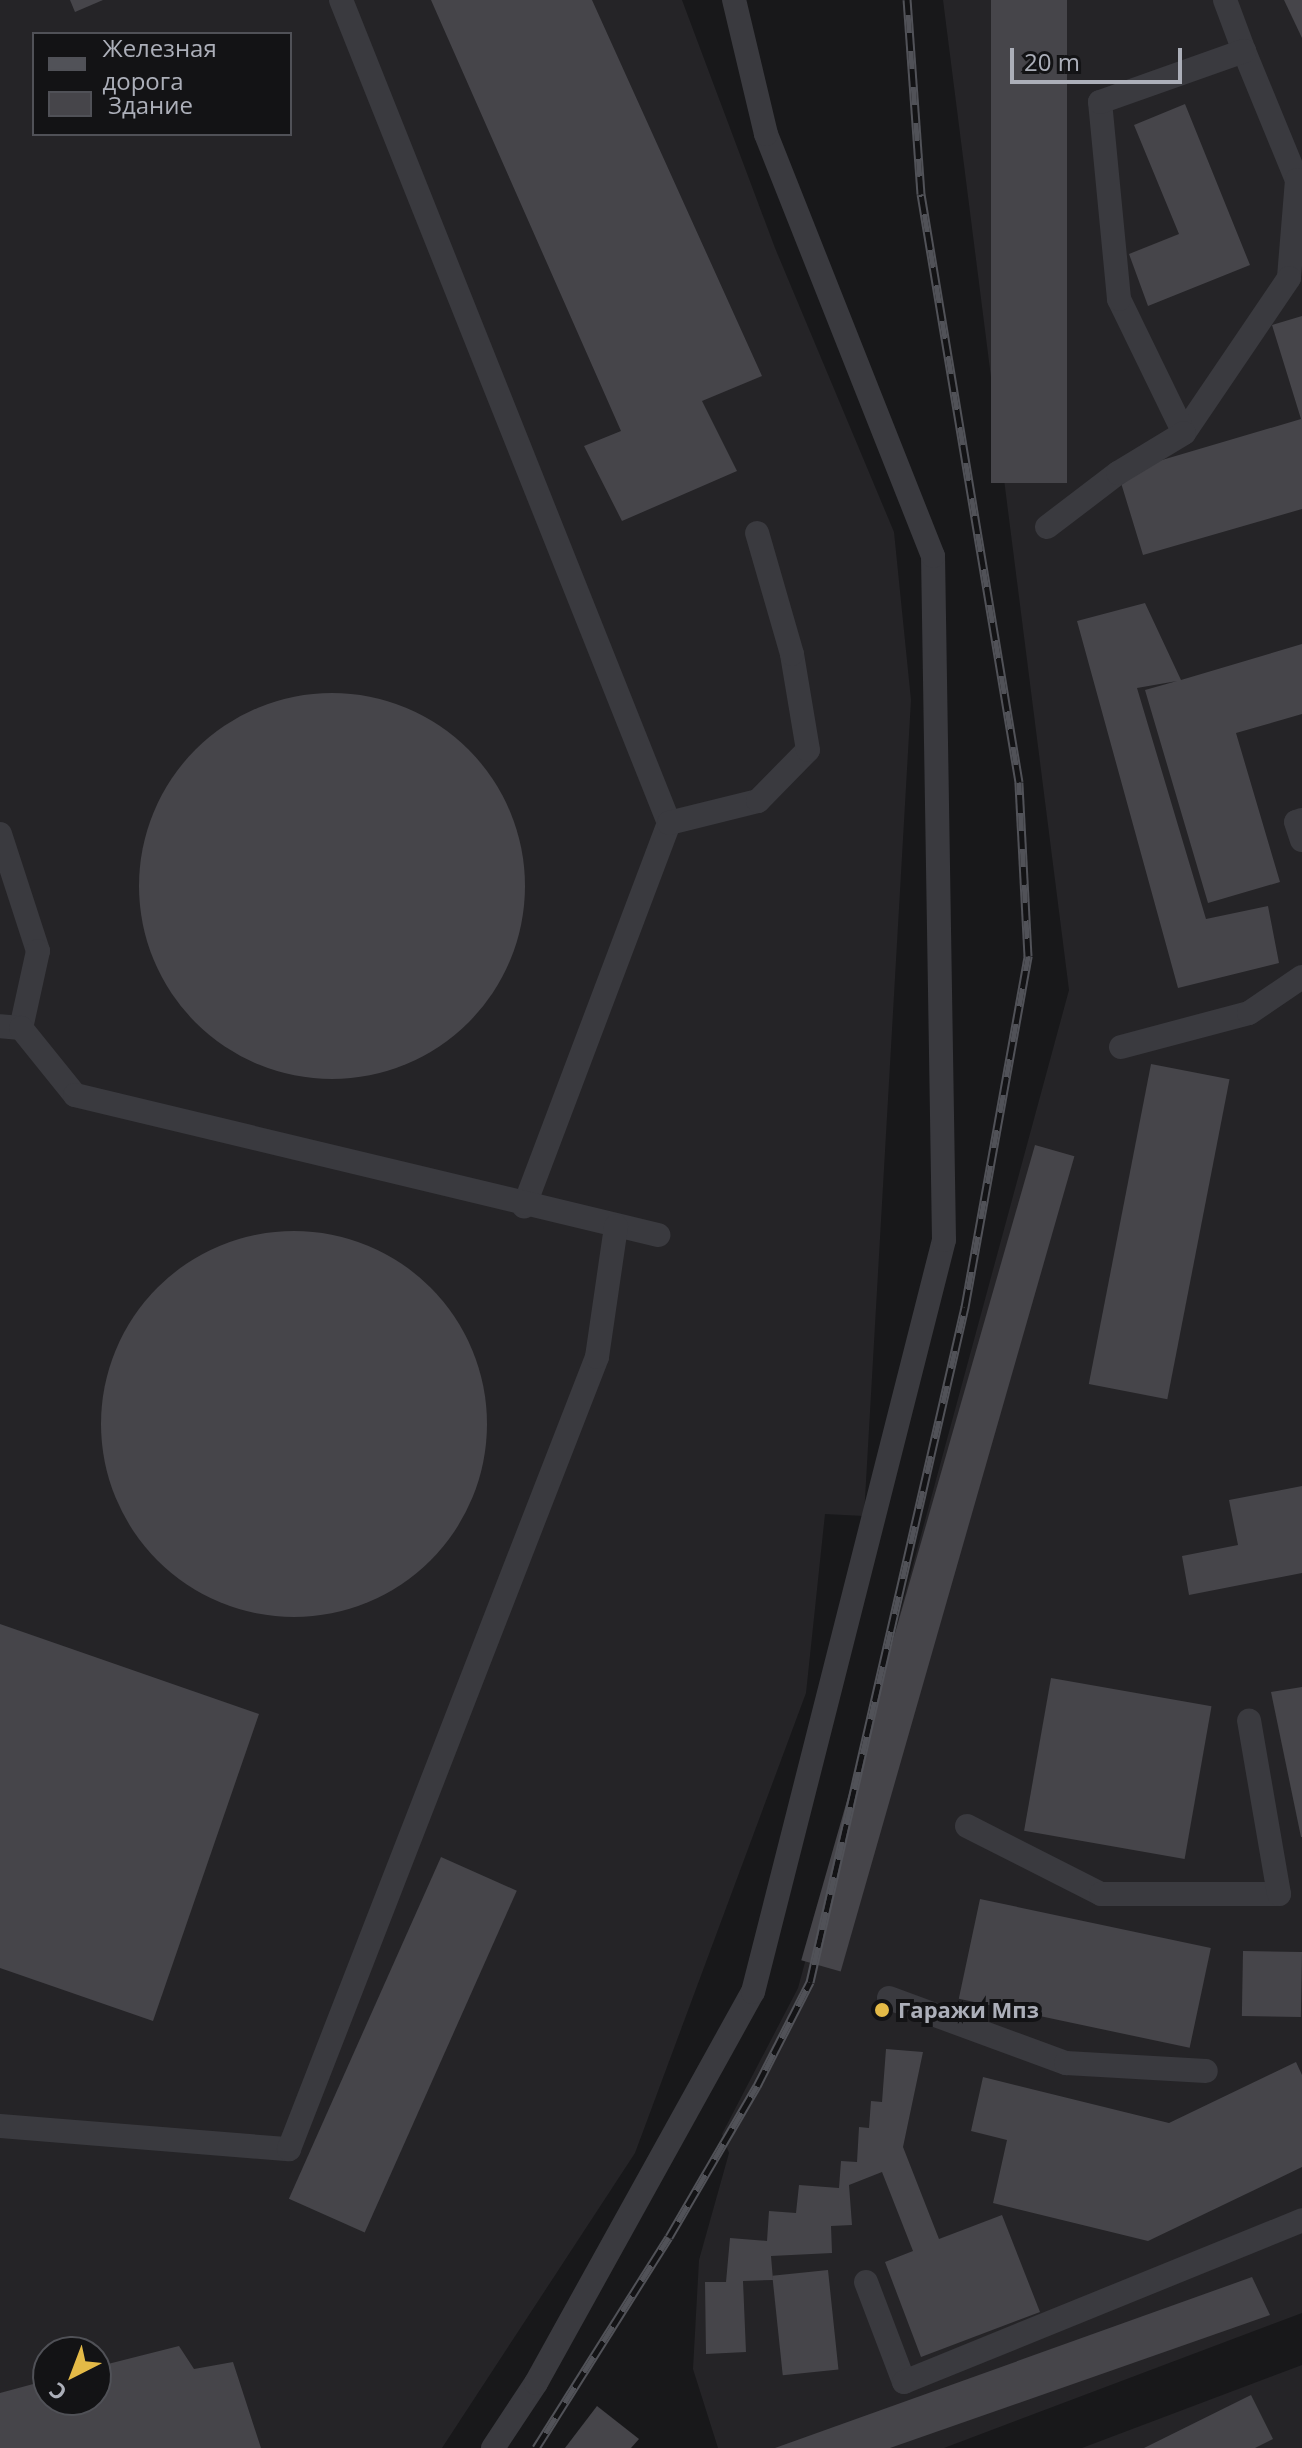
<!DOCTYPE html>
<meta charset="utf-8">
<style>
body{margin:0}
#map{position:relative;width:1302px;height:2448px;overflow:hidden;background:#18181a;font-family:"Open Sans",sans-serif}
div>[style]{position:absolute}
.built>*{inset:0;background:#252427}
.building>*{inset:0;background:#46454a;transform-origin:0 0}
.round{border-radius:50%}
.service>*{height:24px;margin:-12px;padding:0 12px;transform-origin:12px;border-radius:12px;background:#3a3a3f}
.rail>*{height:9px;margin-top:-4.5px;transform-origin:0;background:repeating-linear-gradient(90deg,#131315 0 18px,#515258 0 36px);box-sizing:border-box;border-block:2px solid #515258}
.dots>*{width:22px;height:22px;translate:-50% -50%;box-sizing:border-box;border:4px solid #131315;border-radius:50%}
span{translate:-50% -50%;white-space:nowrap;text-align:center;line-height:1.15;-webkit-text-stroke:8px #131315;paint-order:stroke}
.poi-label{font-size:22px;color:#acafb9;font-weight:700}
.left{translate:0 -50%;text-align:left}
.legend{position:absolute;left:32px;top:32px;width:260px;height:104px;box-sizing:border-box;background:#131315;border:2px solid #505157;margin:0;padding:10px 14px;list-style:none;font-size:24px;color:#acafb9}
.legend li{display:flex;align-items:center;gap:16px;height:40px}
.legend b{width:40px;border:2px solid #505157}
.north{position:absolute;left:32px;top:2336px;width:80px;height:80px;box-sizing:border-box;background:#131315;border:2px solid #505157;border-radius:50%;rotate:222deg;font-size:22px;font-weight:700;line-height:32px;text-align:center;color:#acafb9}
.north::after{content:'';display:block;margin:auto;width:28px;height:36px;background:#e4ba47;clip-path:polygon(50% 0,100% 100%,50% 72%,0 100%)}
.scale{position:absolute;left:1010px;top:48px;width:172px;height:36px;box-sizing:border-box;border:4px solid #acafb9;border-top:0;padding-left:10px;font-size:24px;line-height:28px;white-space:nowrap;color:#acafb9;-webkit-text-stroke:6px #131315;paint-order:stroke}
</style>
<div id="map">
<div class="built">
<div style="clip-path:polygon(evenodd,0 0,682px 0,775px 248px,894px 532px,911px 700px,864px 1516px,825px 1514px,806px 1693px,635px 2153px,442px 2448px,0 2448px,0 0,34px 34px,290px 34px,290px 134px,34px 134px,34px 34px,0 0,48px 2352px,96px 2352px,96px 2400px,48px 2400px,48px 2352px)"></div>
<div style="clip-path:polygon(943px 0,1302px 0,1302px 2313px,944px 2448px,718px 2448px,693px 2369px,699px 2260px,729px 2153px,722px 2134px,798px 1988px,1069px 990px)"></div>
<div style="clip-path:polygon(1302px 2365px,1302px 2448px,1082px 2448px)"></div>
</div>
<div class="building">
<div style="clip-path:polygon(70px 0,103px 0,75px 12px)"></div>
<div style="clip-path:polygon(431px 0,592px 0,762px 376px,702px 401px,737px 471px,622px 521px,584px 446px,621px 431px)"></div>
<div style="left:991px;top:0;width:76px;height:483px"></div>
<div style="clip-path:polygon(1284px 0,1302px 0,1302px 38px)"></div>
<div style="clip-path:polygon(1185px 104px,1250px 265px,1148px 306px,1129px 254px,1179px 234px,1134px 125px)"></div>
<div style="clip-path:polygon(1302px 316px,1302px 509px,1143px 555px,1118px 473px,1301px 419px,1272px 325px)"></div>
<div style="clip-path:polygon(1145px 603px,1181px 680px,1302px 644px,1302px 714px,1236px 733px,1280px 882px,1208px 903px,1145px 690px,1177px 681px,1137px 688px,1206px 919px,1268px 906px,1279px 963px,1178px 988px,1077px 621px)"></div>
<div class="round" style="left:139px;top:693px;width:386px;height:386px"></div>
<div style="left:1151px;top:1064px;width:80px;height:326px;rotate:11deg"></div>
<div style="left:1035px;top:1145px;width:41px;height:848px;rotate:16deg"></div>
<div class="round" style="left:101px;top:1231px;width:386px;height:386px"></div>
<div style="clip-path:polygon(1302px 1486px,1302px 1573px,1189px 1595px,1182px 1556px,1238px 1545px,1229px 1500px)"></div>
<div style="clip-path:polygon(0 1624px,259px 1714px,153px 2021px,0 1968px)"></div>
<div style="left:1051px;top:1678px;width:163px;height:155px;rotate:10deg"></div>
<div style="clip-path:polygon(1302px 1687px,1302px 1837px,1301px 1837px,1271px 1692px)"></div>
<div style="left:441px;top:1857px;width:83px;height:374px;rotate:24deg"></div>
<div style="left:980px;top:1899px;width:236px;height:102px;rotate:12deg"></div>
<div style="left:1243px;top:1951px;width:59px;height:65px;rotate:1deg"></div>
<div style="clip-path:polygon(886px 2049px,923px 2052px,903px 2147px,939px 2239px,1002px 2215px,1040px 2312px,921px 2357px,885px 2262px,913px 2251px,882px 2172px,849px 2185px,852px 2225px,831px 2226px,832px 2253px,771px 2256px,773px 2280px,743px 2281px,746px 2352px,706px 2354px,705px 2282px,726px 2282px,730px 2238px,767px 2241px,769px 2211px,796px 2213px,799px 2185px,839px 2188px,841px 2161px,857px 2162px,859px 2127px,869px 2128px,871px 2101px,882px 2102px)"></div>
<div style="clip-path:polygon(1296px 2062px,1302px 2075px,1302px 2167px,1148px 2241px,993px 2203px,1007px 2140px,971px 2131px,983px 2077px,1169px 2123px)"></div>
<div style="left:828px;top:2270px;width:100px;height:56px;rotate:84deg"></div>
<div style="clip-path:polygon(1252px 2277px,1270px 2315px,890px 2448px,775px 2448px)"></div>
<div style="clip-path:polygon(179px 2346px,194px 2369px,233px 2362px,261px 2448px,0 2448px,0 2393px,48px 2380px,48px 2400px,96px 2400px,96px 2367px)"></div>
<div style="clip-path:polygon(1251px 2395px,1273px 2439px,1255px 2448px,1144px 2448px)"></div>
<div style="clip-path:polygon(597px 2406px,639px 2439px,631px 2448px,565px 2448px)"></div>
</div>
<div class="service">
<div style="left:341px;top:0;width:886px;rotate:68.27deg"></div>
<div style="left:669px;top:823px;width:410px;rotate:110.7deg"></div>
<div style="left:1225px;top:0;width:54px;rotate:69.6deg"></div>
<div style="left:1244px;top:51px;width:139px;rotate:67.7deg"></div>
<div style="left:1297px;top:180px;width:98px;rotate:94.7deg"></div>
<div style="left:1289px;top:278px;width:187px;rotate:124.1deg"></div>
<div style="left:1184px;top:433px;width:149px;rotate:-115.9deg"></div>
<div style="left:1119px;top:299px;width:198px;rotate:-95.5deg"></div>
<div style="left:1100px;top:102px;width:153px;rotate:-19.5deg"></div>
<div style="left:1047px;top:527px;width:89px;rotate:-37.3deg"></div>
<div style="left:1118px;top:473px;width:77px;rotate:-31.2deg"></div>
<div style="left:1302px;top:820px;width:6px;rotate:162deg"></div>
<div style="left:1296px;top:822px;width:19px;rotate:72deg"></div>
<div style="left:669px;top:823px;width:92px;rotate:-13.9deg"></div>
<div style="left:758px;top:801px;width:71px;rotate:-45.6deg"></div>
<div style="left:808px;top:750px;width:97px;rotate:-99.5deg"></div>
<div style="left:792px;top:654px;width:126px;rotate:-106.1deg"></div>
<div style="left:0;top:834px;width:123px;rotate:72deg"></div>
<div style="left:38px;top:951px;width:79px;rotate:102.4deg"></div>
<div style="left:21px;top:1028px;width:21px;rotate:-175deg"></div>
<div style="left:21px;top:1028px;width:86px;rotate:51.1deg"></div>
<div style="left:75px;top:1095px;width:600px;rotate:13.5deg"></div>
<div style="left:1121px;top:1047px;width:132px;rotate:-14.9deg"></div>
<div style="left:1249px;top:1013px;width:64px;rotate:-34.2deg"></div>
<div style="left:967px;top:1826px;width:150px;rotate:26.9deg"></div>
<div style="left:1101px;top:1894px;width:178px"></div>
<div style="left:1279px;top:1894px;width:176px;rotate:-99.8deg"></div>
<div style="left:889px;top:1998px;width:189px;rotate:20.2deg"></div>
<div style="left:1066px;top:2063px;width:140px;rotate:3.3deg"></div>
<div style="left:0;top:2126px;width:290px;rotate:4.6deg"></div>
<div style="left:289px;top:2149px;width:850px;rotate:-68.75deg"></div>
<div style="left:597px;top:1357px;width:132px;rotate:-81.7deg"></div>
<div style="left:866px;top:2282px;width:107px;rotate:69.2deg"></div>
<div style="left:904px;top:2382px;width:430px;rotate:-22.1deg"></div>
<div style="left:493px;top:2448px;width:78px;rotate:-56.5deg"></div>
<div style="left:536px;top:2383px;width:447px;rotate:-61deg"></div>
<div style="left:753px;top:1992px;width:776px;rotate:-75.75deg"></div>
<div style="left:944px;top:1240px;width:684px;rotate:-90.92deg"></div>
<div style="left:933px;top:556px;width:454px;rotate:-111.6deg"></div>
<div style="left:766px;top:134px;width:138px;rotate:-103.4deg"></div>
</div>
<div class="rail">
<div style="left:536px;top:2448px;width:249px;rotate:-57.8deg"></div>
<div style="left:669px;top:2237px;width:175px;rotate:-59.8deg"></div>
<div style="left:757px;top:2086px;width:117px;rotate:-63deg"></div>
<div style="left:810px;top:1982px;width:693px;rotate:-77.07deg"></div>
<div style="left:965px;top:1307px;width:357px;rotate:-79.8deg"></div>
<div style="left:1028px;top:956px;width:174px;rotate:-93deg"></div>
<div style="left:1019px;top:782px;width:596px;rotate:-99.46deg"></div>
<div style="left:921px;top:194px;width:195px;rotate:-94.1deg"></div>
</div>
<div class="dots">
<div style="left:882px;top:2010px;background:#e4ba47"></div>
</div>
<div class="poi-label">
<span class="left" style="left:898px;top:2010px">Гаражи Мпз</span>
</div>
<ul class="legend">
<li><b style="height:10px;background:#515258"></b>Железная дорога</li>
<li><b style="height:22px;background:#46454a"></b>Здание</li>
</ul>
<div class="north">С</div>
<div class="scale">20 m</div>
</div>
